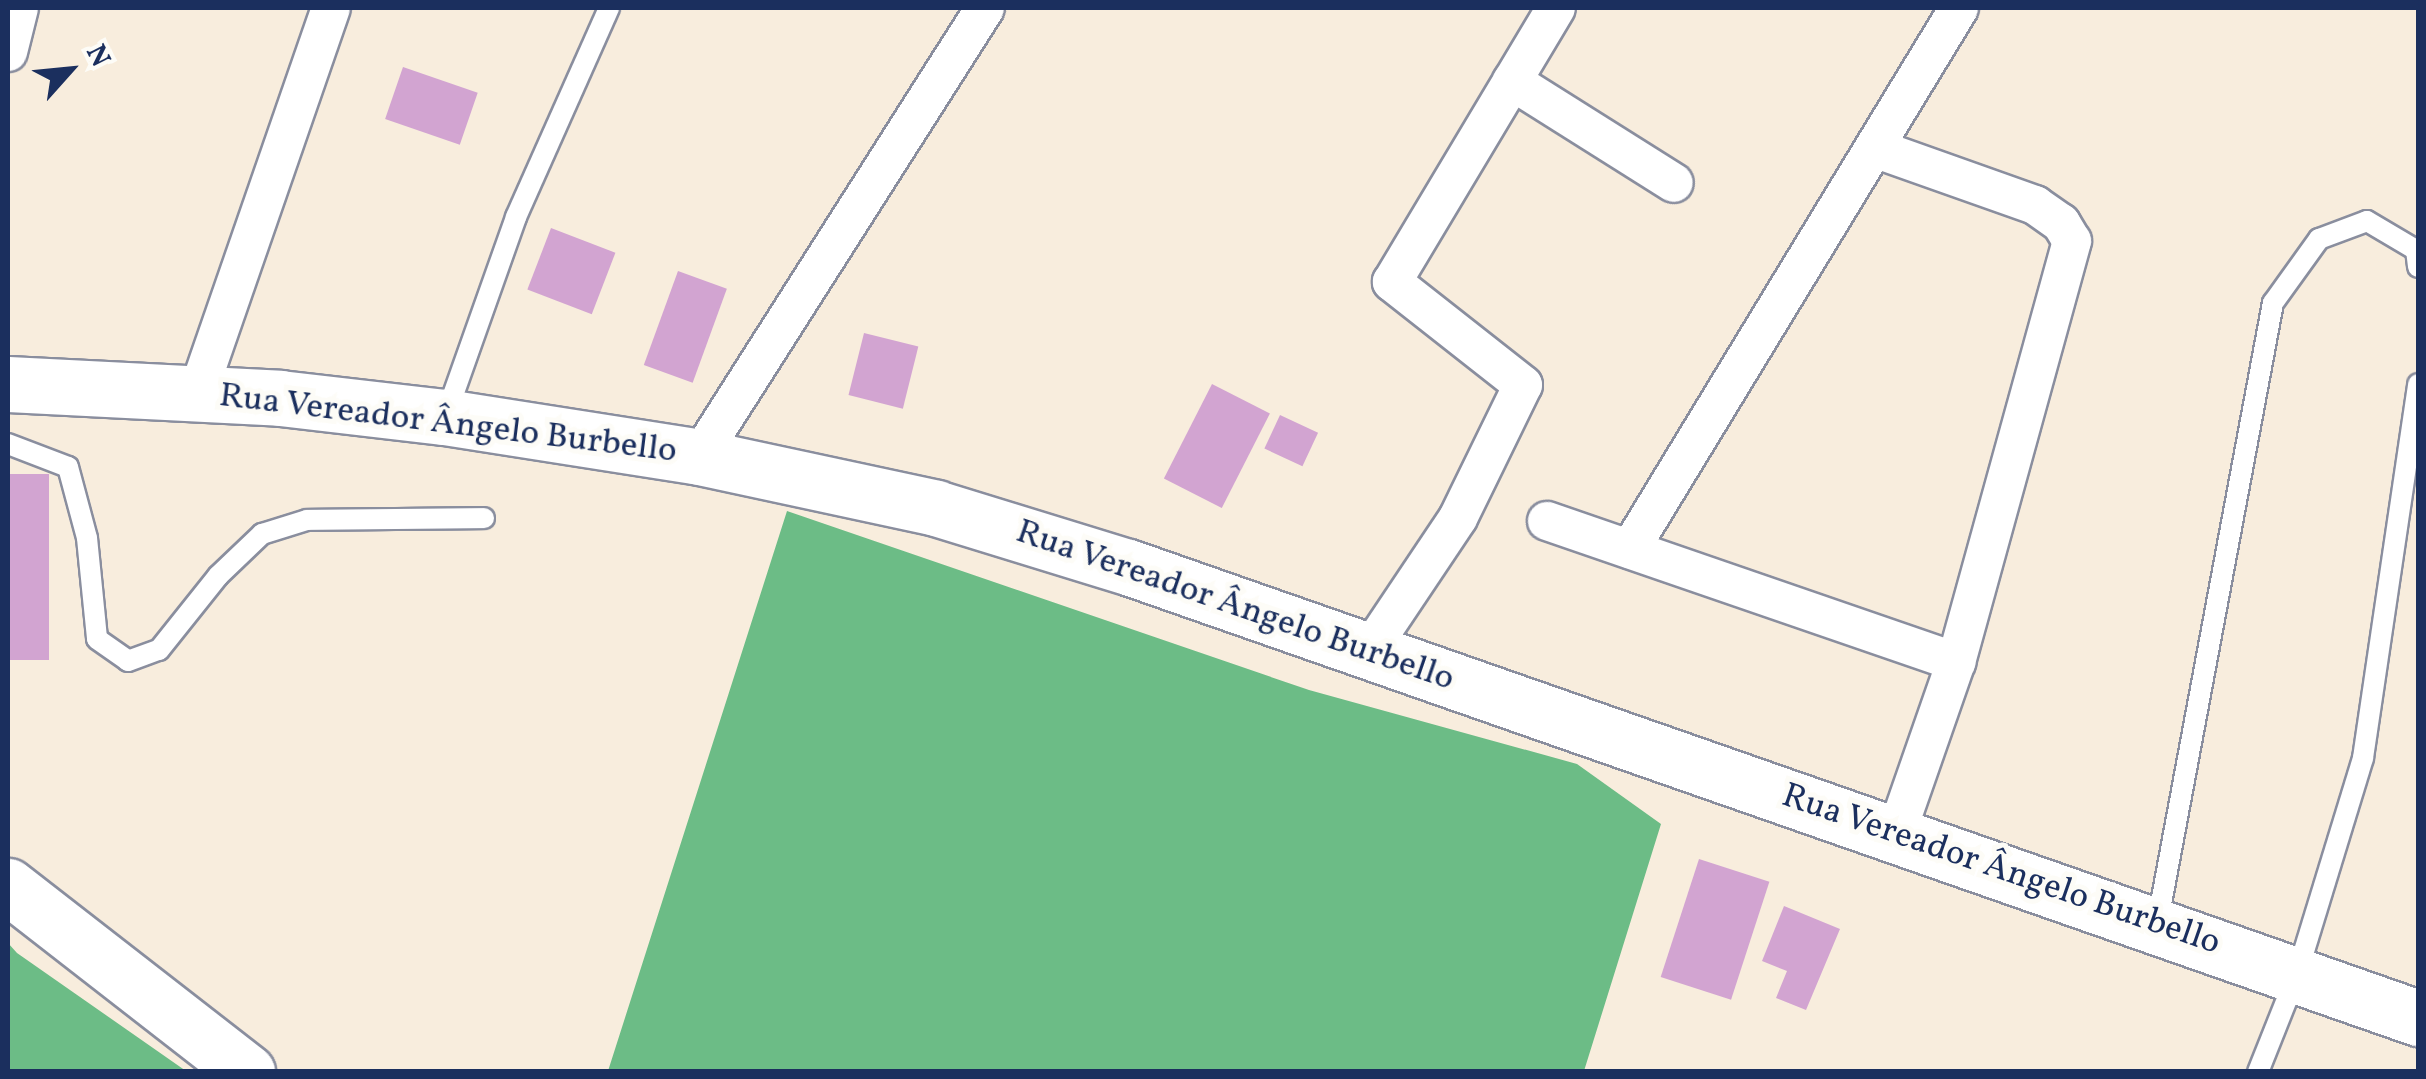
<!DOCTYPE html>
<meta charset="utf-8">
<style>
body{margin:0}
#map{position:relative;width:2426px;height:1079px;overflow:hidden;background:#f8eddd;font-family:Vollkorn,serif}
div>[style]{position:absolute}
.forest>*{inset:0;background:#6cbc86}
.building>*{inset:0;background:#d2a4d1;transform-origin:0 0}
.roads{filter:drop-shadow(2px 0 #8a8e9e) drop-shadow(-2px 0 #8a8e9e) drop-shadow(0 2px #8a8e9e) drop-shadow(0 -2px #8a8e9e)}
.lane>*{height:20px;margin:-10px;padding:0 10px;transform-origin:10px;border-radius:10px;background:#fff}
.street>*{height:38px;margin:-19px;padding:0 19px;transform-origin:19px;border-radius:19px;background:#fff}
.secondary>*{height:55px;margin:-27.5px;padding:0 27.5px;transform-origin:27.5px;border-radius:27.5px;background:#fff}
span{translate:-50% -50%;white-space:nowrap;text-align:center;line-height:1.15;-webkit-text-stroke:10px #fdfcf7;paint-order:stroke}
.street-label{font-size:35px;color:#1b2f5e}
.frame{position:absolute;inset:0;border:10px solid #1b2f5e;pointer-events:none}
.north{position:absolute;left:20px;top:20px;width:100px;height:100px;-webkit-text-stroke:8px #fdfcf7;paint-order:stroke;rotate:63deg;font-size:28px;font-weight:700;line-height:40px;text-align:center;color:#1b2f5e}
.north::after{content:'';display:block;margin:auto;width:35px;height:45px;background:#1b2f5e;clip-path:polygon(50% 0,100% 100%,50% 72%,0 100%)}
</style>
<div id="map">
<div class="forest">
<div style="clip-path:polygon(787px 511px,1309px 690px,1577px 764px,1661px 824px,1584px 1071px,608px 1071px)"></div>
<div style="clip-path:polygon(8px 943px,17px 953px,186px 1071px,8px 1071px)"></div>
</div>
<div class="building">
<div style="left:403px;top:67px;width:79px;height:55px;rotate:19deg"></div>
<div style="left:551px;top:228px;width:69px;height:66px;rotate:21deg"></div>
<div style="left:678px;top:271px;width:52px;height:100px;rotate:20deg"></div>
<div style="left:864px;top:333px;width:56px;height:64px;rotate:14deg"></div>
<div style="left:1212px;top:384px;width:65px;height:106px;rotate:27deg"></div>
<div style="left:1280px;top:415px;width:42px;height:37px;rotate:25deg"></div>
<div style="left:8px;top:474px;width:41px;height:186px"></div>
<div style="left:1699px;top:859px;width:74px;height:124px;rotate:18deg"></div>
<div style="clip-path:polygon(1784px 906px,1840px 929px,1806px 1010px,1776px 998px,1787px 971px,1762px 961px)"></div>
</div>
<div class="roads">
<div class="lane">
<div style="left:446px;top:415px;width:210px;rotate:-70.5deg"></div>
<div style="left:516px;top:217px;width:229px;rotate:-66deg"></div>
<div style="left:8px;top:444px;width:64px;rotate:21deg"></div>
<div style="left:68px;top:467px;width:73px;rotate:75deg"></div>
<div style="left:87px;top:538px;width:101px;rotate:84.3deg"></div>
<div style="left:97px;top:639px;width:38px;rotate:35deg"></div>
<div style="left:128px;top:661px;width:33px;rotate:-20deg"></div>
<div style="left:159px;top:650px;width:95px;rotate:-51.4deg"></div>
<div style="left:218px;top:576px;width:61px;rotate:-43.7deg"></div>
<div style="left:262px;top:534px;width:47px;rotate:-17.3deg"></div>
<div style="left:307px;top:520px;width:177px;rotate:-0.6deg"></div>
<div style="left:2157px;top:925px;width:633px;rotate:-79.44deg"></div>
<div style="left:2273px;top:303px;width:79px;rotate:-54.3deg"></div>
<div style="left:2319px;top:239px;width:51px;rotate:-20.6deg"></div>
<div style="left:2367px;top:221px;width:57px;rotate:30.6deg"></div>
<div style="left:2416px;top:250px;width:17px;rotate:83deg"></div>
<div style="left:2258px;top:1072px;width:105px;rotate:-68.3deg"></div>
<div style="left:2297px;top:974px;width:226px;rotate:-73deg"></div>
<div style="left:2363px;top:758px;width:378px;rotate:-81.6deg"></div>
</div>
<div class="street">
<div style="left:8px;top:52px;width:45px;rotate:-76deg"></div>
<div style="left:1512px;top:81px;width:191px;rotate:32.2deg"></div>
<div style="left:1877px;top:149px;width:168px;rotate:19.5deg"></div>
<div style="left:2035px;top:205px;width:32px;rotate:35deg"></div>
<div style="left:2061px;top:223px;width:21px;rotate:59deg"></div>
<div style="left:2072px;top:241px;width:437px;rotate:105.4deg"></div>
<div style="left:1956px;top:662px;width:182px;rotate:109.2deg"></div>
<div style="left:198px;top:392px;width:406px;rotate:-70.9deg"></div>
<div style="left:699px;top:457px;width:532px;rotate:-57.5deg"></div>
<div style="left:1547px;top:521px;width:433px;rotate:19deg"></div>
<div style="left:1630px;top:549px;width:633px;rotate:-58.69deg"></div>
<div style="left:1369px;top:651px;width:160px;rotate:-56.2deg"></div>
<div style="left:1458px;top:518px;width:148px;rotate:-64deg"></div>
<div style="left:1523px;top:385px;width:167px;rotate:-141.8deg"></div>
<div style="left:1392px;top:282px;width:319px;rotate:-59.1deg"></div>
</div>
<div class="secondary">
<div style="left:8px;top:384px;width:272px;rotate:2.9deg"></div>
<div style="left:280px;top:398px;width:166px;rotate:6.6deg"></div>
<div style="left:445px;top:417px;width:257px;rotate:8.9deg"></div>
<div style="left:699px;top:457px;width:242px;rotate:12.1deg"></div>
<div style="left:936px;top:508px;width:201px;rotate:17.1deg"></div>
<div style="left:1128px;top:567px;width:1367px;rotate:19.27deg"></div>
<div style="left:8px;top:886px;width:303px;rotate:37.9deg"></div>
</div>
</div>
<div class="street-label">
<span style="left:448px;top:424px;rotate:7deg">Rua Vereador Ângelo Burbello</span>
<span style="left:1235px;top:606px;rotate:19deg">Rua Vereador Ângelo Burbello</span>
<span style="left:2001px;top:870px;rotate:19deg">Rua Vereador Ângelo Burbello</span>
</div>
<div class="frame"></div>
<div class="north">N</div>
</div>
